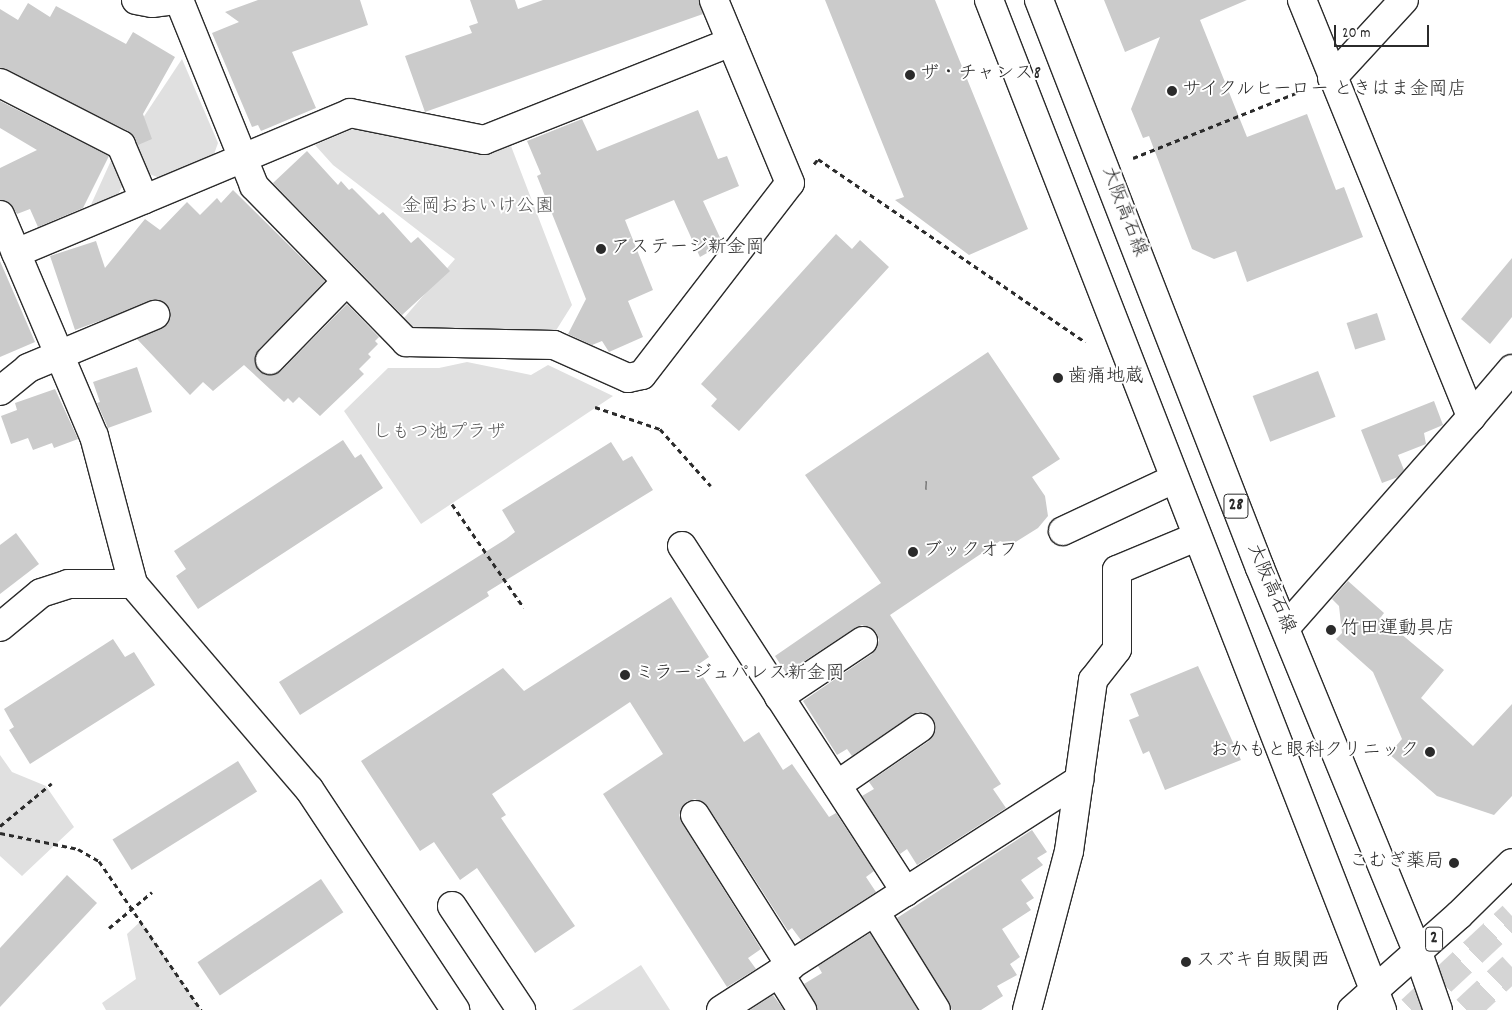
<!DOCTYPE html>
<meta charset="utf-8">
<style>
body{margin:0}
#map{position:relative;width:1512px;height:1010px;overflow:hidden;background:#fff;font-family:Dekko,"Klee One",sans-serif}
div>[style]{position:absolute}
.green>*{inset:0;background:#e0e0e0}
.building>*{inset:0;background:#cbcbcb;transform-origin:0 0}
.major-tunnel>*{height:28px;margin-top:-14px;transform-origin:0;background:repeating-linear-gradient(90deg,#d5d5d5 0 28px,transparent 0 42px)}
.path>*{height:3px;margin-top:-1.5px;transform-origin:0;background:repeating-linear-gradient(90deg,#2b2b2b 0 5px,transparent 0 9px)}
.roads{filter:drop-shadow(1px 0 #2b2b2b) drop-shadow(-1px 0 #2b2b2b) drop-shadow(0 1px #2b2b2b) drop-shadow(0 -1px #2b2b2b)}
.minor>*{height:28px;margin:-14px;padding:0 14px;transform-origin:14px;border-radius:14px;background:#fff}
.major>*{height:28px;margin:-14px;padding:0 14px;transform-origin:14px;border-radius:14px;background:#fff}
.dots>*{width:14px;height:14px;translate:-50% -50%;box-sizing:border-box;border:2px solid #fff;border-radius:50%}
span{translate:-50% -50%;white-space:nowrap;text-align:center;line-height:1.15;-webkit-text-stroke:4px #fff;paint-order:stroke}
.number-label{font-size:16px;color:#535353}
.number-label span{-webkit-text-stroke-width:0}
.shield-label span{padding:1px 4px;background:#fff;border:1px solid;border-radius:4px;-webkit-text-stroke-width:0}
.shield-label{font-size:18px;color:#2b2b2b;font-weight:700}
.poi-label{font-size:19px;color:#2b2b2b}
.left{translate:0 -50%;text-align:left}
.right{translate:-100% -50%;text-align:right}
.park-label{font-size:19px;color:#585858}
.street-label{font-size:19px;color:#2b2b2b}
.scale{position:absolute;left:1334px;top:25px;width:95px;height:22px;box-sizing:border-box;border:2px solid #2b2b2b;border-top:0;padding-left:6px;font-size:15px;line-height:18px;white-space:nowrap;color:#2b2b2b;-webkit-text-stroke:4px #fff;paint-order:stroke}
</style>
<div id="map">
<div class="green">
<div style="clip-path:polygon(182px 59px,218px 143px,213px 157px,162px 179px,147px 173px,131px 136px)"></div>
<div style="clip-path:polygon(355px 128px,486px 155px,511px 146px,572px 305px,555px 332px,488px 332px,412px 327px,404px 318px,455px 259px,333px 165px,315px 145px)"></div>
<div style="clip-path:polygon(114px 154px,124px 182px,117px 197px,89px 209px)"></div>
<div style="clip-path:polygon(467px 362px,531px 375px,548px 365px,613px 396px,421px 524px,344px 411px,388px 368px,439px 368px)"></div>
<div style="clip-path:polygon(0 755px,12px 772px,46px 786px,74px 827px,22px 876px,0 856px)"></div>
<div style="clip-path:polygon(141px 921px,201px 1010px,106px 1010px,102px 1003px,136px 979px,127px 934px)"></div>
<div style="clip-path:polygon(641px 965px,670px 1010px,572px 1010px)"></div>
</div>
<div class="building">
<div style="clip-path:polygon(258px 0,360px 0,368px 25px,292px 52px,316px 108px,261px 131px,258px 125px,252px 127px,212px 33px,239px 22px,225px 12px)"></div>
<div style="clip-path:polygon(470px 0,515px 0,518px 9px,543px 0,699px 0,703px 14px,425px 112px,405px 56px,472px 33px,469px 26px,478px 23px)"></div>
<div style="clip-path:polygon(825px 0,935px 0,1028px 229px,969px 255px,895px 200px,904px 197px)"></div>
<div style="clip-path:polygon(1104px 0,1247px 0,1200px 20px,1247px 137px,1307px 114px,1336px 190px,1344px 187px,1363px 237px,1247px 282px,1236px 251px,1214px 259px,1192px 249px,1149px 136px,1143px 138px,1131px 109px,1160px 37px,1125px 52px)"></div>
<div style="clip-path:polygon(28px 3px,50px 17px,56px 6px,126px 44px,133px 32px,175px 57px,143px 114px,152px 139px,138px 145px,128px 131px,0 68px,0 9px,18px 20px)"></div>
<div style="clip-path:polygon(0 101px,109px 156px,83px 208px,38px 227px,30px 209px,17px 214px,10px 203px,0 200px,0 168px,37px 150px,0 128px)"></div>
<div style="clip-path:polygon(698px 110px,718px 159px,727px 156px,739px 186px,703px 201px,723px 244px,700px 257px,674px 200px,625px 220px,653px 290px,628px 301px,643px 337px,609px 352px,602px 341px,592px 345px,568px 334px,586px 299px,537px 176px,541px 174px,527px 141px,582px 119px,597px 151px)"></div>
<div style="clip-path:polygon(307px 151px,338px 185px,341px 181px,349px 190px,352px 188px,379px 215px,383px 212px,411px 243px,418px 237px,450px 271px,402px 315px,273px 183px)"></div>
<div style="clip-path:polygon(233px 190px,325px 281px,259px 349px,255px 364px,259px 371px,267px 375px,281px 371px,347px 304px,379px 337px,375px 341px,378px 344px,368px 354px,371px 357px,359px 369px,364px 374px,320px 416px,299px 397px,293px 403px,288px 398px,284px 402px,244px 365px,213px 391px,203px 382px,190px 395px,137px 339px,168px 324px,170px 309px,157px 300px,75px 330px,50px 256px,96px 241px,105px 268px,145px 219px,160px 230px,187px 202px,200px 215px,217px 198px,221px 203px)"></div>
<div style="clip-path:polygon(836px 234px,852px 249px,860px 240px,889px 267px,739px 431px,711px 406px,717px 399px,701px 384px)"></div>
<div style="clip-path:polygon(1512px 258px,1512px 317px,1490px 344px,1461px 319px)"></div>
<div style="clip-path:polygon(0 261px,35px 342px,0 357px)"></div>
<div style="left:1377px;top:313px;width:28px;height:32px;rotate:72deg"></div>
<div style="clip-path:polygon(988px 352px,1060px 459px,1032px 477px,1045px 496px,1048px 516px,1038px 528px,1011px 545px,1000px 541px,890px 615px,1001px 784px,993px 789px,1006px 808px,917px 865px,907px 849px,900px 854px,862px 796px,874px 789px,869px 782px,929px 741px,936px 727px,933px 719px,919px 712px,912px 715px,852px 756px,847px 749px,837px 755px,803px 701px,872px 654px,879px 640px,876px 632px,862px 625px,855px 628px,786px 673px,775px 656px,881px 583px,805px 475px)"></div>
<div style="clip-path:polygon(137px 367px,152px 412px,108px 428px,97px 403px,100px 402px,93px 382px)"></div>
<div style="left:1318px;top:371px;width:49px;height:70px;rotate:69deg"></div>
<div style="clip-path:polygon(55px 389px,78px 439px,54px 448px,52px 443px,33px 450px,28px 438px,11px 444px,1px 416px,17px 410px,15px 403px)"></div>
<div style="clip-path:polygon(1434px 401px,1443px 425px,1424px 433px,1426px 444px,1398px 455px,1404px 470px,1398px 477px,1382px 483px,1361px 430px)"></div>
<div style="clip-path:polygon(343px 440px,355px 458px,361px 454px,383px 488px,198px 609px,176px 576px,186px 569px,174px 551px)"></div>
<div style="clip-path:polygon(611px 442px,623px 461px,632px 456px,653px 490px,487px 592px,489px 596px,300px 715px,279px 682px,506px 539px,515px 532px,502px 510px)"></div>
<div style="clip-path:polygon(16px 533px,39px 564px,0 594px,0 545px)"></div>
<div style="clip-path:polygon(1348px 581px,1384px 613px,1381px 617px,1444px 670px,1421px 698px,1473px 746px,1512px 704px,1512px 796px,1494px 815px,1437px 796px,1389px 754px,1402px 739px,1373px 672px,1336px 639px,1342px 633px,1339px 606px,1332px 599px)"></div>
<div style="clip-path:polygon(671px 597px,709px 657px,696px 666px,744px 742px,759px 732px,783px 770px,792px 764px,829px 817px,836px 813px,874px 871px,866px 877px,876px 892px,801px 940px,792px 928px,788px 931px,708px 807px,695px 799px,686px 802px,679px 815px,682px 823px,761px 949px,748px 958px,756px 969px,727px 987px,603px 794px,663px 754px,630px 702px,492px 794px,506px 815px,501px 818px,575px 926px,535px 953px,477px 868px,460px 880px,434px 842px,420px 851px,361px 761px,503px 668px,524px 691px)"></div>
<div style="clip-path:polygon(113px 639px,125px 657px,134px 652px,155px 685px,30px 764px,9px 730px,14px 727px,4px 709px)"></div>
<div style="clip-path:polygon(1198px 666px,1241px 760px,1165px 790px,1149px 751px,1143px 754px,1129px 720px,1139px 716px,1130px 694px)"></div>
<div style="left:238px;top:761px;width:36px;height:148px;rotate:58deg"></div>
<div style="clip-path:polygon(1032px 830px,1047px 852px,1037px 858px,1043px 865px,1021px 880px,1034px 898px,1026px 903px,1031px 910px,1002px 929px,1020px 957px,1010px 964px,1017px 975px,997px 986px,1003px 996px,981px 1010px,952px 1010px,897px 918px)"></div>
<div style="clip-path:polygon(67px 875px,97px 903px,0 1007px,0 948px)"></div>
<div style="left:321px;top:879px;width:40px;height:149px;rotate:56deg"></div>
<div style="clip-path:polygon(870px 933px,918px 1010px,818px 1010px,804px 984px,822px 973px,818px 966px)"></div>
<div style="clip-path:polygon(773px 995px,784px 1010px,750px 1010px)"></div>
</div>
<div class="major-tunnel">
<div style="left:1411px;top:1010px;width:138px;rotate:-42.9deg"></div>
<div style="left:1466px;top:1010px;width:63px;rotate:-43.1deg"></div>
</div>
<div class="path">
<div style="left:1133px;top:158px;width:186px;rotate:-21.7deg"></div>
<div style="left:814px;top:164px;width:6px;rotate:-51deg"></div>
<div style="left:818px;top:159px;width:324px;rotate:34.4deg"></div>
<div style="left:595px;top:407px;width:69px;rotate:18.7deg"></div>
<div style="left:660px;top:429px;width:76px;rotate:48.2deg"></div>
<div style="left:452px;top:504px;width:126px;rotate:55.3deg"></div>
<div style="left:0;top:826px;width:67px;rotate:-39.6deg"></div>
<div style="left:0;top:833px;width:80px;rotate:11.6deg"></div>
<div style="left:78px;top:849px;width:24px;rotate:30deg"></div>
<div style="left:99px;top:861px;width:181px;rotate:55.6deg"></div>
<div style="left:109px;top:928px;width:56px;rotate:-39.9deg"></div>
</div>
<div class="roads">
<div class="minor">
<div style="left:136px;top:0;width:16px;rotate:11deg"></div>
<div style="left:152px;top:3px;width:25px;rotate:-7deg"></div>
<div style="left:179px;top:0;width:201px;rotate:68deg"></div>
<div style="left:254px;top:186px;width:218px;rotate:45.7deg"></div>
<div style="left:406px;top:342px;width:148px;rotate:1.2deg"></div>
<div style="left:554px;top:345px;width:81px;rotate:24deg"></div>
<div style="left:628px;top:378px;width:14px;rotate:-12deg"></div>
<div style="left:642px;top:375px;width:242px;rotate:-52.4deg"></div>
<div style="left:790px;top:183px;width:198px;rotate:-112.6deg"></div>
<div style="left:1302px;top:0;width:450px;rotate:67.9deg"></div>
<div style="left:1471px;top:417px;width:63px;rotate:-49.5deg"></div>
<div style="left:1332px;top:78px;width:106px;rotate:-47.3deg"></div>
<div style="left:0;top:83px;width:136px;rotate:27.1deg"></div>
<div style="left:121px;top:145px;width:59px;rotate:66.9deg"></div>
<div style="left:0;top:215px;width:240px;rotate:67deg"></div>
<div style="left:94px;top:436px;width:153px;rotate:75.2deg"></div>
<div style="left:133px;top:584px;width:270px;rotate:49.4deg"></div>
<div style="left:309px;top:789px;width:265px;rotate:56.5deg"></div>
<div style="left:16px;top:253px;width:362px;rotate:-22.7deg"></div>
<div style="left:350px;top:113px;width:137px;rotate:11.4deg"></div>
<div style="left:484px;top:140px;width:266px;rotate:-21.6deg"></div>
<div style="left:270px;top:360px;width:107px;rotate:-45.8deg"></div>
<div style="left:0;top:391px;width:36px;rotate:-39deg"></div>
<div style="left:28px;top:368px;width:138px;rotate:-22.7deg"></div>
<div style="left:1063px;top:531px;width:123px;rotate:-25.1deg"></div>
<div style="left:682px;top:546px;width:412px;rotate:57.1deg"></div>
<div style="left:0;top:627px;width:53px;rotate:-39.7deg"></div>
<div style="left:41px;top:593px;width:28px;rotate:-18deg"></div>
<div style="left:68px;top:584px;width:65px"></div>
<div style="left:1286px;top:627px;width:280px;rotate:-48.6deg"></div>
<div style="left:779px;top:697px;width:101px;rotate:-33.7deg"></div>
<div style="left:837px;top:785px;width:101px;rotate:-34.5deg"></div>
<div style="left:695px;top:815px;width:179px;rotate:57.6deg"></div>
<div style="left:452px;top:906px;width:125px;rotate:56.4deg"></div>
<div style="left:875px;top:912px;width:115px;rotate:58.1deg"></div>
<div style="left:779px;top:973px;width:44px;rotate:58.1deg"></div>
<div style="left:721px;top:1010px;width:426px;rotate:-32.7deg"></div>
<div style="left:1027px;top:1010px;width:164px;rotate:-75.2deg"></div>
<div style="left:1069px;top:851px;width:173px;rotate:-82deg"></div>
<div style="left:1093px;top:680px;width:39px;rotate:-52deg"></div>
<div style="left:1117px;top:649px;width:79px;rotate:-90deg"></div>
<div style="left:1117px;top:570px;width:86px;rotate:-22.7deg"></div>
</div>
<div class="major">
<div style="left:989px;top:0;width:1084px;rotate:68.74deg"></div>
<div style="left:1039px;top:0;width:609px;rotate:68.74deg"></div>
<div style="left:1260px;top:568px;width:416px;rotate:67.7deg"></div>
<div style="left:1418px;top:953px;width:60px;rotate:70.7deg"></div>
<div style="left:1352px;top:1010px;width:143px;rotate:-41.6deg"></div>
<div style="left:1459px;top:915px;width:74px;rotate:-44.5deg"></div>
</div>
</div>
<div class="dots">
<div style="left:910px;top:75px;background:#2b2b2b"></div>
<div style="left:1172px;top:91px;background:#2b2b2b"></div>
<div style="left:601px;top:249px;background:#2b2b2b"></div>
<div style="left:1058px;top:378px;background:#2b2b2b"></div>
<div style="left:913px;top:552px;background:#2b2b2b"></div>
<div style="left:1331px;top:630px;background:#2b2b2b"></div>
<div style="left:625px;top:675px;background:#2b2b2b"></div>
<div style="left:1430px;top:752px;background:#2b2b2b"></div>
<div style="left:1454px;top:863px;background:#2b2b2b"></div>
<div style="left:1186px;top:962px;background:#2b2b2b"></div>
</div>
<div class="number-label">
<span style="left:926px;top:487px">1</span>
</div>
<div class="shield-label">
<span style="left:1236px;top:506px">28</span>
<span style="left:1434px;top:939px">2</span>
</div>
<div class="poi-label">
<span class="left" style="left:920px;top:75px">ザ・チャンス8</span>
<span class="left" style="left:1182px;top:91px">サイクルヒーロー ときはま金岡店</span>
<span class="left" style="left:611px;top:249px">アステージ新金岡</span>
<span class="left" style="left:1068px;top:378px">歯痛地蔵</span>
<span class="left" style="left:923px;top:552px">ブックオフ</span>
<span class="left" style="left:1341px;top:630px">竹田運動具店</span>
<span class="left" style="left:635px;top:675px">ミラージュパレス新金岡</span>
<span class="right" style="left:1419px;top:752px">おかもと眼科クリニック</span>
<span class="right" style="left:1444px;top:863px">こむぎ薬局</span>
<span class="left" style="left:1196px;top:962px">スズキ自販関西</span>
</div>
<div class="park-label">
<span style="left:478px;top:208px">金岡おおいけ公園</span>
<span style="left:439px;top:434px">しもつ池プラザ</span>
</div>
<div class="street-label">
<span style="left:1123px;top:212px;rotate:69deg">大阪高石線</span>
<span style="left:1270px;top:589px;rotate:67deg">大阪高石線</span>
</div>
<div class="scale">20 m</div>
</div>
